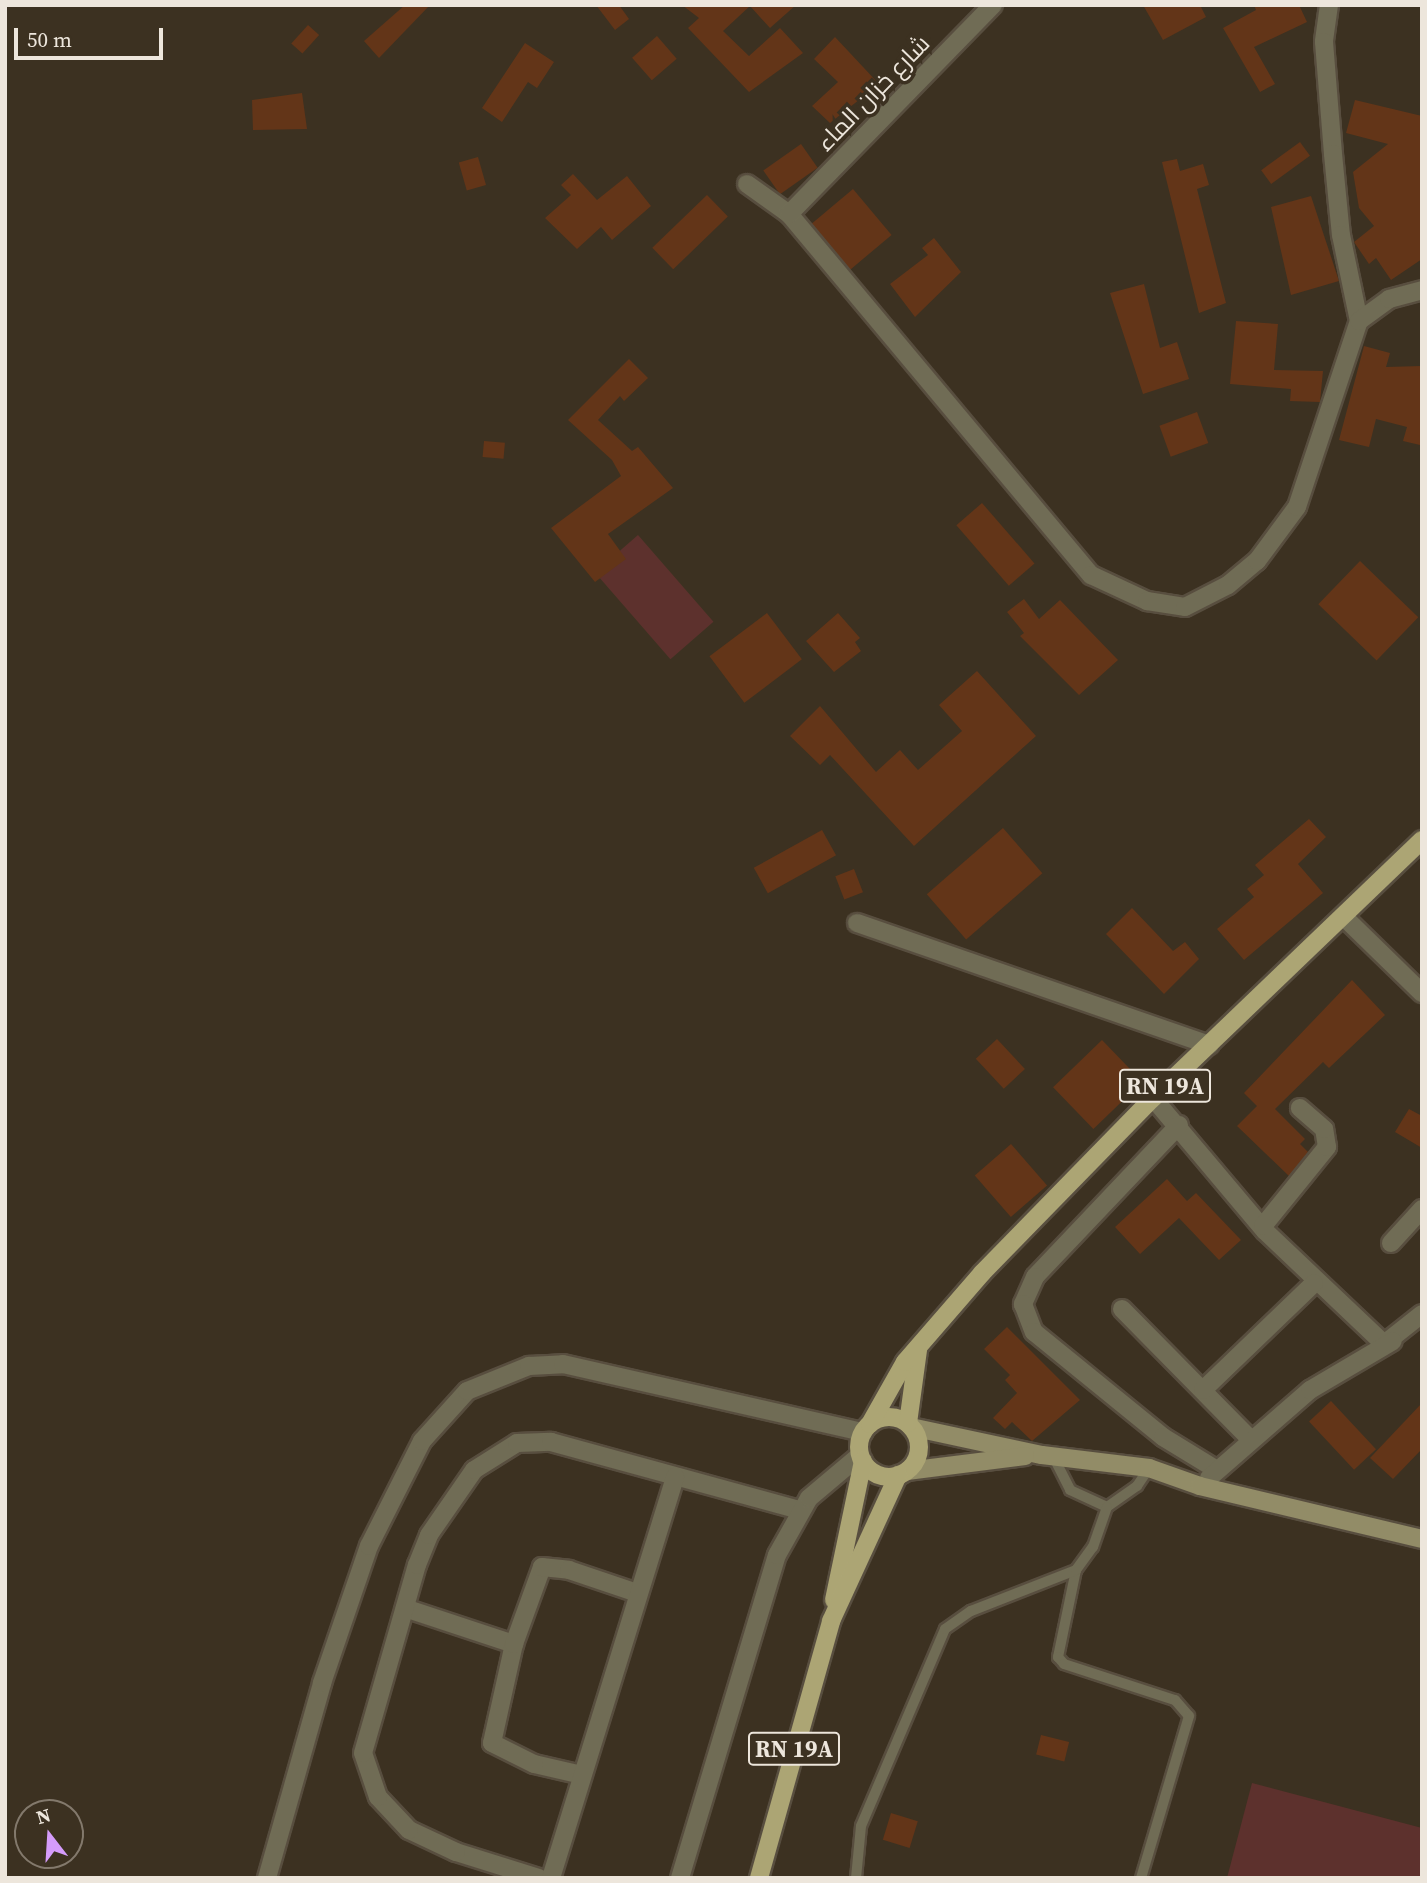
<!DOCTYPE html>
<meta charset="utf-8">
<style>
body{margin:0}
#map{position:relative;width:1427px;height:1883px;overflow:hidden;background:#3c3121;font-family:"Source Serif 4",Cairo,serif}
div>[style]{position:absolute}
.green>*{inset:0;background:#5d312d;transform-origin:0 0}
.building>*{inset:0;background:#633518;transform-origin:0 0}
.roads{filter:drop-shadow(2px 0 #584e3f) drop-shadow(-2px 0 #584e3f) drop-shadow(0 2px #584e3f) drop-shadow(0 -2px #584e3f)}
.lane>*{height:10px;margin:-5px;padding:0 5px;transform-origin:5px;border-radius:5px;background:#706c55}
.street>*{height:18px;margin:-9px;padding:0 9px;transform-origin:9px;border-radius:9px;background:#706c55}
.secondary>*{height:18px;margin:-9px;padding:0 9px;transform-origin:9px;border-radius:9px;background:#928c67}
.primary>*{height:18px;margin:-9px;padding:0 9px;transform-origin:9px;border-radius:9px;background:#aca574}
.primary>.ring{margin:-9px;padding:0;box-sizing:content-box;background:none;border:18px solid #aca574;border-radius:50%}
span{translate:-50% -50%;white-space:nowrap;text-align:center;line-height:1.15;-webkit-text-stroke:7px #3c3121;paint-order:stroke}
.shield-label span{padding:2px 5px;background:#3c3121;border:2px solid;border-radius:5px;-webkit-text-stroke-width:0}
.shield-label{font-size:23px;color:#ede6dc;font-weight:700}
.street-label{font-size:24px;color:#ede6dc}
.frame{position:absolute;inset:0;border:7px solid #ede6dc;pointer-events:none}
.north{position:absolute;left:14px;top:1799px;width:70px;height:70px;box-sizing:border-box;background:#3c3121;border:2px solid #83796c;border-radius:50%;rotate:343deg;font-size:19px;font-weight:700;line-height:28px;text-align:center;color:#ede6dc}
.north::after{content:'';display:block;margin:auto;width:24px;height:32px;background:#d59cfb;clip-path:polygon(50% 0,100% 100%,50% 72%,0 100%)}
.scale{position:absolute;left:14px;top:28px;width:149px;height:32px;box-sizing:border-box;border:4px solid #ede6dc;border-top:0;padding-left:9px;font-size:21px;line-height:24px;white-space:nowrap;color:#ede6dc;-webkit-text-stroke:5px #3c3121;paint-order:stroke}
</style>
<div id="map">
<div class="green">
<div style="left:638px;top:535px;width:115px;height:57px;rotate:49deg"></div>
<div style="clip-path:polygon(1252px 1783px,1422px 1828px,1422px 1878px,1227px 1878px)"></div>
</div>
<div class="building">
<div style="clip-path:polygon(405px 5px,430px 5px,379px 58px,364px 41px)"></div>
<div style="clip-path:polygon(596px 5px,619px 5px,629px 19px,615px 30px)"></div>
<div style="clip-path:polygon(682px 5px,796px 5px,770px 28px,750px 6px,723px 31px,749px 56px,780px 28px,803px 53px,749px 92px,688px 28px,699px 18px)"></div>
<div style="clip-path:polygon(1143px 5px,1200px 5px,1206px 17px,1163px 40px)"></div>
<div style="clip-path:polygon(1254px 5px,1299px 5px,1307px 22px,1254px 47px,1275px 84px,1260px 92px,1223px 28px,1256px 10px)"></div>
<div style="left:308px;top:25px;width:15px;height:25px;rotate:42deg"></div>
<div style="left:657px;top:36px;width:30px;height:33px;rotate:49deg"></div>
<div style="clip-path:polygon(835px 37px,879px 84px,830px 123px,812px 106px,838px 82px,814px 59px)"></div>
<div style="clip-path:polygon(525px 43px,554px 62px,537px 88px,528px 82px,502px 122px,482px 108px)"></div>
<div style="clip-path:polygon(302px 93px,307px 129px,253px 130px,252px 100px)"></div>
<div style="clip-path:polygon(1355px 100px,1422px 116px,1422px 259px,1391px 280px,1376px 258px,1369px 264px,1354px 242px,1374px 226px,1359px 208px,1353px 172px,1388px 144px,1346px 133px)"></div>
<div style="left:1300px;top:142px;width:17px;height:48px;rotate:54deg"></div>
<div style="left:801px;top:144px;width:29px;height:46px;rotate:55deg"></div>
<div style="left:478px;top:157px;width:29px;height:20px;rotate:74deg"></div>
<div style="clip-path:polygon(1177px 159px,1180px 171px,1203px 164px,1209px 185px,1197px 189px,1226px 303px,1199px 313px,1162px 162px)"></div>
<div style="clip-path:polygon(573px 174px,597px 200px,627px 176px,651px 206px,612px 240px,601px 227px,577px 249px,545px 218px,571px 195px,561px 185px)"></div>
<div style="left:853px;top:189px;width:60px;height:54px;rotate:50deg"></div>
<div style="left:707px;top:195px;width:30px;height:76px;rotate:46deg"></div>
<div style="clip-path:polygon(1311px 196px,1339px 281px,1291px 295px,1271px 207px)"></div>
<div style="clip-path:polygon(934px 238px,961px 272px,915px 317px,890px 284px,928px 255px,922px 248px)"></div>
<div style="clip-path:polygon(1144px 284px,1160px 348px,1177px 342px,1189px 379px,1143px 394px,1110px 293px)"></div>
<div style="clip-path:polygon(1236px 321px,1278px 324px,1274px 370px,1323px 371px,1320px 402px,1290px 401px,1291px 389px,1230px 384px)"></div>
<div style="clip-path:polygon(1364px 346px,1390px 353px,1386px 367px,1422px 366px,1420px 445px,1403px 441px,1407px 427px,1376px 419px,1369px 447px,1339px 440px)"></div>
<div style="clip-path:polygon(629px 359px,648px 378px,624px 401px,620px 396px,598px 420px,632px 451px,638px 447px,673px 488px,608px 534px,626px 559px,595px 582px,551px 528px,621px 476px,612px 460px,568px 420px)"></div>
<div style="left:1197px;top:412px;width:33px;height:40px;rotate:70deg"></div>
<div style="left:484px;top:441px;width:21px;height:16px;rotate:5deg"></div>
<div style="left:982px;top:503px;width:80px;height:34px;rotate:49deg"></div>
<div style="left:1360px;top:561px;width:81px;height:60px;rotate:44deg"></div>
<div style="clip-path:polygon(1024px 599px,1039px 619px,1060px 600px,1118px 660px,1079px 695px,1020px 636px,1024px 633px,1007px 612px)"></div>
<div style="left:767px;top:613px;width:58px;height:72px;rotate:53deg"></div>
<div style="clip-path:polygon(838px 613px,860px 638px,855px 642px,861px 651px,834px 672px,806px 641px)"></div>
<div style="clip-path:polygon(977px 671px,1036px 736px,914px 846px,830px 755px,820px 765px,790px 736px,820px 706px,876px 772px,900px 750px,918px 770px,962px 731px,939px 705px)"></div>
<div style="clip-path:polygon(1309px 819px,1326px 837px,1298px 864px,1323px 893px,1244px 960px,1217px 929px,1254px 897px,1247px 889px,1264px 875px,1255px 865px)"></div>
<div style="left:1003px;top:828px;width:60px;height:101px;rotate:49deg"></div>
<div style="left:822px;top:830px;width:29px;height:78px;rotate:61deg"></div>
<div style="left:854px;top:869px;width:25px;height:20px;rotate:69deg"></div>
<div style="clip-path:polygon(1132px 908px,1173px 951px,1185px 942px,1199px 959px,1164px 994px,1106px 934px)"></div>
<div style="clip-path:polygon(1352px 980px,1385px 1015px,1329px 1068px,1323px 1062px,1275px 1109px,1305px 1139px,1300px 1144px,1308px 1152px,1289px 1176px,1237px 1126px,1257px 1106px,1244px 1093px)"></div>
<div style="left:997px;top:1039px;width:41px;height:29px;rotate:47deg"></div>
<div style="left:1102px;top:1040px;width:58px;height:68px;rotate:46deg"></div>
<div style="clip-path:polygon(1409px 1109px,1422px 1116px,1422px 1148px,1395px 1132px)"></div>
<div style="left:1011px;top:1144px;width:55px;height:48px;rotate:49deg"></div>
<div style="clip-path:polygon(1167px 1179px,1187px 1201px,1196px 1193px,1241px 1240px,1219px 1260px,1179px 1218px,1140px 1254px,1115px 1227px)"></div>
<div style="clip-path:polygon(1007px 1327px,1080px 1400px,1032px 1441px,1012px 1422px,1005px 1429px,993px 1418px,1017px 1393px,1005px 1380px,1010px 1375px,984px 1349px)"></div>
<div style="left:1331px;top:1401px;width:66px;height:30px;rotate:47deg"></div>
<div style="clip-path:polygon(1422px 1403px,1422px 1449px,1393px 1479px,1370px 1458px)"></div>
<div style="left:1041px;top:1735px;width:29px;height:20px;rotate:14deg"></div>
<div style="left:891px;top:1813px;width:28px;height:28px;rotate:17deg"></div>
</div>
<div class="roads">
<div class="lane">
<div style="left:1053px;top:1456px;width:38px;rotate:63deg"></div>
<div style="left:1070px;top:1490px;width:41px;rotate:24.7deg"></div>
<div style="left:1107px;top:1507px;width:37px;rotate:-35deg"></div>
<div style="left:1137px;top:1486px;width:22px;rotate:-56deg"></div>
<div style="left:1076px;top:1570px;width:89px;rotate:101.7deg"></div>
<div style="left:1058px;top:1657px;width:9px;rotate:49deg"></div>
<div style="left:1064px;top:1664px;width:117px;rotate:18deg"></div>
<div style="left:1175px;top:1700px;width:21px;rotate:49deg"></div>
<div style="left:1189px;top:1716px;width:169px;rotate:106.5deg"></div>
<div style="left:856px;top:1878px;width:52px;rotate:-84.5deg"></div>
<div style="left:861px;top:1826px;width:214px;rotate:-66.9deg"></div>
<div style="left:945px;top:1629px;width:32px;rotate:-35deg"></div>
<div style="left:971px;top:1611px;width:113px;rotate:-21.3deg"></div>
<div style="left:1076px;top:1570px;width:29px;rotate:-54deg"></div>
<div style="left:1093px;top:1547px;width:42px;rotate:-70.7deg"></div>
</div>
<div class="street">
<div style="left:1329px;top:5px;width:37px;rotate:98deg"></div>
<div style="left:1324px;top:42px;width:112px;rotate:85.4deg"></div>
<div style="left:1333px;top:154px;width:81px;rotate:84.4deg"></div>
<div style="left:1341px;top:235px;width:88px;rotate:78.2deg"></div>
<div style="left:747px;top:184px;width:52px;rotate:35.5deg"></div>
<div style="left:789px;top:214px;width:471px;rotate:50.1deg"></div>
<div style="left:1091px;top:575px;width:62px;rotate:24.9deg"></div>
<div style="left:1147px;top:601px;width:38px;rotate:9deg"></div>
<div style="left:1185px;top:607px;width:48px;rotate:-27.1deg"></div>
<div style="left:1228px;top:585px;width:38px;rotate:-40deg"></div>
<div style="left:1257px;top:561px;width:67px;rotate:-53.5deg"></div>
<div style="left:1297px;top:507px;width:196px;rotate:-71.6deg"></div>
<div style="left:1359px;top:321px;width:37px;rotate:-36deg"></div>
<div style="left:1389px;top:299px;width:34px;rotate:-15deg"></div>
<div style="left:789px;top:214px;width:292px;rotate:-45.7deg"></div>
<div style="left:1344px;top:917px;width:109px;rotate:44.3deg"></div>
<div style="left:857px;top:923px;width:373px;rotate:19.1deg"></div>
<div style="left:1153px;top:1098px;width:174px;rotate:49.9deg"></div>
<div style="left:1265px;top:1231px;width:164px;rotate:43.5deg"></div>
<div style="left:1384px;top:1344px;width:48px;rotate:-38.3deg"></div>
<div style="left:1179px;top:1125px;width:209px;rotate:133.5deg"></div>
<div style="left:1035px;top:1277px;width:30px;rotate:114deg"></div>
<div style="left:1023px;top:1304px;width:30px;rotate:69deg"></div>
<div style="left:1034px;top:1332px;width:166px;rotate:39.1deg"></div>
<div style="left:1163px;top:1437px;width:63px;rotate:31.4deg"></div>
<div style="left:1263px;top:1226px;width:102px;rotate:-51deg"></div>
<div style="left:1327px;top:1147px;width:18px;rotate:-99deg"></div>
<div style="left:1324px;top:1129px;width:32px;rotate:-139deg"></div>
<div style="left:1391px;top:1243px;width:46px;rotate:-47.6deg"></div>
<div style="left:1122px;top:1309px;width:182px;rotate:45.4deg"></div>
<div style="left:1203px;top:1390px;width:154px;rotate:-43.9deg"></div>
<div style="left:1209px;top:1478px;width:134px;rotate:-41.1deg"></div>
<div style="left:1310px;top:1390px;width:96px;rotate:-30.6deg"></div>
<div style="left:405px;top:1608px;width:115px;rotate:18.3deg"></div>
<div style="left:582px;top:1775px;width:49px;rotate:-167.1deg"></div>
<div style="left:534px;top:1764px;width:47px;rotate:-153.4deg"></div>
<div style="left:492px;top:1743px;width:101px;rotate:-77.5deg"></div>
<div style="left:514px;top:1644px;width:82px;rotate:-70deg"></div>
<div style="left:542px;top:1567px;width:27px;rotate:6deg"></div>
<div style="left:569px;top:1570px;width:72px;rotate:18.7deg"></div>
<div style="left:267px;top:1878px;width:203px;rotate:-74.2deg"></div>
<div style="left:322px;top:1683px;width:145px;rotate:-71.1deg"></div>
<div style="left:369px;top:1546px;width:118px;rotate:-63.2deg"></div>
<div style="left:422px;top:1441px;width:67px;rotate:-48deg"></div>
<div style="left:467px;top:1391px;width:67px;rotate:-22deg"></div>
<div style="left:529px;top:1366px;width:34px;rotate:-3deg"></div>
<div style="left:563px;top:1364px;width:308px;rotate:12.8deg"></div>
<div style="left:539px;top:1878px;width:87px;rotate:-162.6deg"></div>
<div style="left:456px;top:1852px;width:52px;rotate:-154.9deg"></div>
<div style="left:409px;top:1830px;width:45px;rotate:-133.2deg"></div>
<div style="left:378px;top:1797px;width:46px;rotate:-108.8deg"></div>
<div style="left:363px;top:1753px;width:196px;rotate:-74deg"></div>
<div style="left:417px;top:1565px;width:32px;rotate:-68deg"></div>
<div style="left:429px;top:1535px;width:79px;rotate:-55.3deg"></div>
<div style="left:474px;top:1470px;width:51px;rotate:-32.1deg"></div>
<div style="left:517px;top:1443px;width:34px;rotate:-2deg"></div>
<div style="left:551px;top:1442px;width:258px;rotate:15.3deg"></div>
<div style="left:551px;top:1878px;width:420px;rotate:-72.8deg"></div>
<div style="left:680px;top:1878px;width:337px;rotate:-73.3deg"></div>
<div style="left:777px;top:1555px;width:65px;rotate:-60.7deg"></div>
<div style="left:809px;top:1498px;width:67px;rotate:-40.1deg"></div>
</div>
<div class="secondary">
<div style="left:911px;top:1427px;width:134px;rotate:12.1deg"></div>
<div style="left:1042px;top:1455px;width:108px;rotate:6.9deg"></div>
<div style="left:1149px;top:1468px;width:54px;rotate:19.4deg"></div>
<div style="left:1200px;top:1486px;width:228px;rotate:13.4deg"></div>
<div style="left:907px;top:1471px;width:119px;rotate:-7.2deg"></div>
</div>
<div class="primary">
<div class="ring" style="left:859px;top:1417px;width:42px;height:42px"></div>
<div style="left:908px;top:1423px;width:74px;rotate:-82.2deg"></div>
<div style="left:870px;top:1424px;width:71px;rotate:-60.6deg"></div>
<div style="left:905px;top:1362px;width:118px;rotate:-49.1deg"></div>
<div style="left:982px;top:1273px;width:245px;rotate:-45.7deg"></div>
<div style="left:1153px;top:1098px;width:373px;rotate:-43.8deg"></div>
<div style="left:834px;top:1600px;width:142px;rotate:-78.2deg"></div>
<div style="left:759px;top:1878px;width:267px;rotate:-74.3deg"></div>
<div style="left:831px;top:1621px;width:161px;rotate:-65.3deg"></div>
</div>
</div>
<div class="shield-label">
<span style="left:1165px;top:1086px">RN 19A</span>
<span style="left:794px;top:1749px">RN 19A</span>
</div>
<div class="street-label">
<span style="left:873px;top:93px;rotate:-46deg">شارع خزان الماء</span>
</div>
<div class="frame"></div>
<div class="north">N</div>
<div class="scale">50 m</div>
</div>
